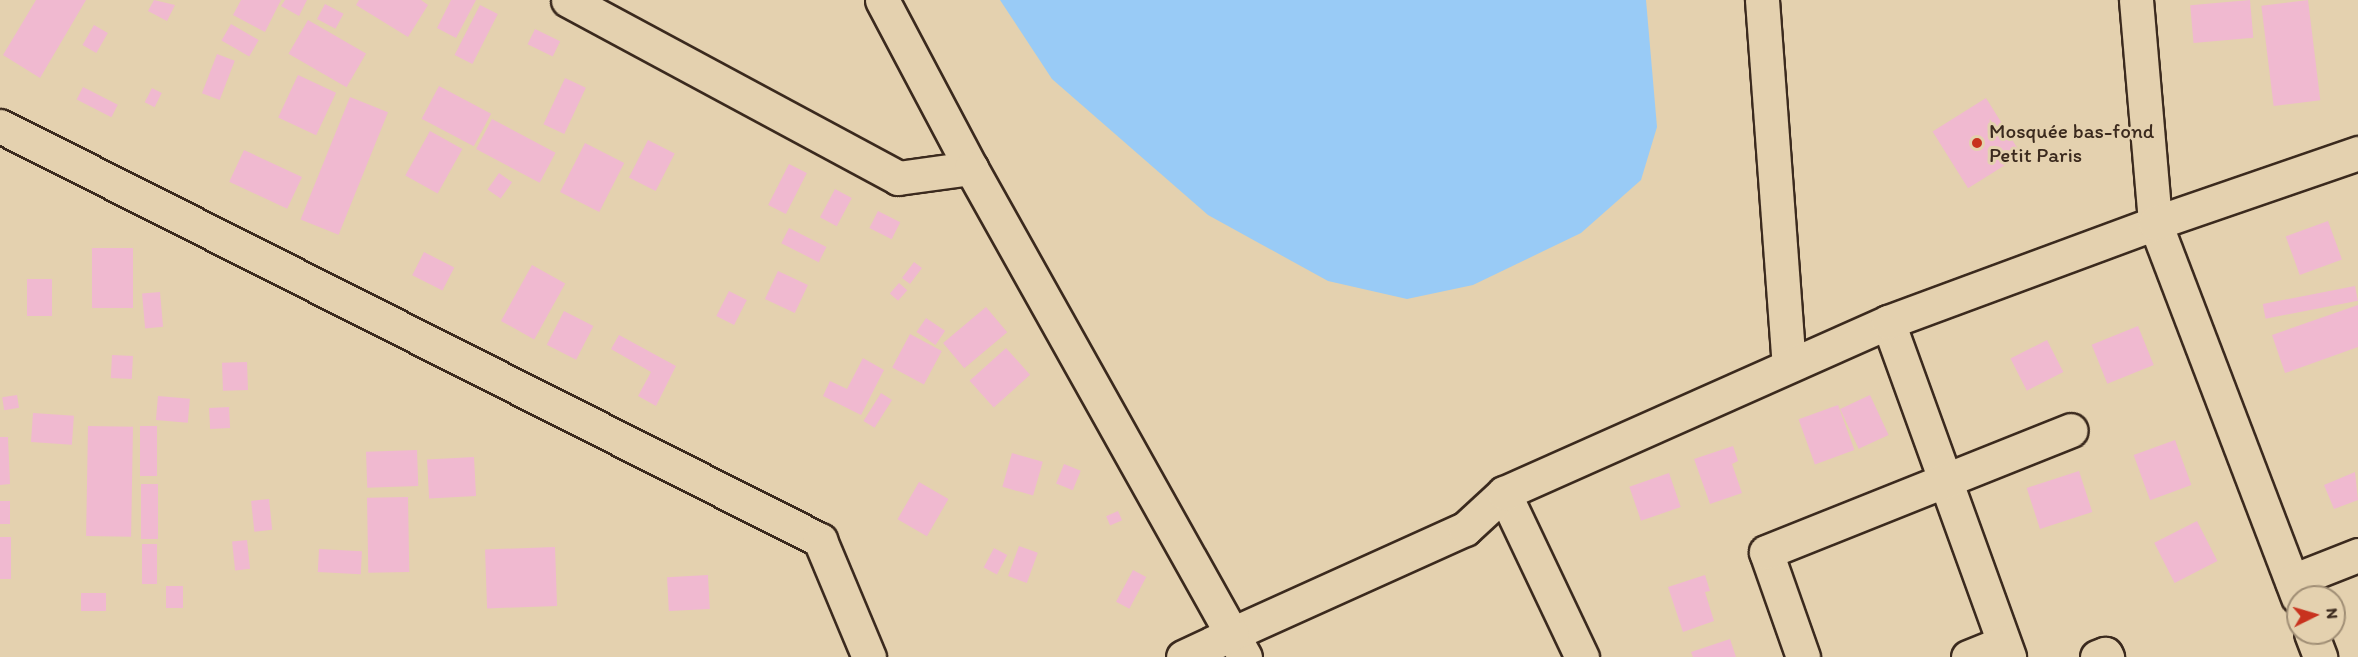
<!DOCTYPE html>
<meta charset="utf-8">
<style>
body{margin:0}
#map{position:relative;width:2358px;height:657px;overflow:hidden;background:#e4d1af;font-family:Itim,sans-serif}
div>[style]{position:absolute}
.water>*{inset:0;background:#99cbf6}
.building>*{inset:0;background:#f0b9d0;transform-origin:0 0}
.roads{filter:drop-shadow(2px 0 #3b2a1e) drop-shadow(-2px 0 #3b2a1e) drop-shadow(0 2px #3b2a1e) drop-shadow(0 -2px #3b2a1e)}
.minor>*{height:33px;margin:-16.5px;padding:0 16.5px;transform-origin:16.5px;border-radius:16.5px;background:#e4d1af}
.major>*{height:33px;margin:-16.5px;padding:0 16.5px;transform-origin:16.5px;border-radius:16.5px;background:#e4d1af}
.dots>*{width:16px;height:16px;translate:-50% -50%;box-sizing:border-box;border:3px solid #e4d1af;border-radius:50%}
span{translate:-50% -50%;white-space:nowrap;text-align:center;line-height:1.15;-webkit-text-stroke:6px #e4d1af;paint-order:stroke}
.poi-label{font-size:21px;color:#3b2a1e}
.left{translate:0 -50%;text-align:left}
.north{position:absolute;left:2286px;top:585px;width:60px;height:60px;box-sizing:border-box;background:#e4d1af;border:2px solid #a08e75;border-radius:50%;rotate:85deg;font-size:16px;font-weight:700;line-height:24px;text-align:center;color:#3b2a1e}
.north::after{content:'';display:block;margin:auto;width:21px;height:27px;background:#c8321e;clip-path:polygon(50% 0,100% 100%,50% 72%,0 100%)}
</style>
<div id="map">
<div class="water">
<div style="clip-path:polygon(1000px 0,1646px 0,1657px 127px,1641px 180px,1581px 233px,1473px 285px,1407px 299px,1328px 281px,1208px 215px,1052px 79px)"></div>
</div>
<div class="building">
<div style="clip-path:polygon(36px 0,86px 0,40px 78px,3px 55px)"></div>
<div style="clip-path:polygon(154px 0,175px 5px,167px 21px,148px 11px)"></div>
<div style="clip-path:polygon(241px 0,281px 0,265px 32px,233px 15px)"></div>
<div style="clip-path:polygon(285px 0,307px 0,299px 16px,281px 6px)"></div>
<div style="clip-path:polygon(359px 0,421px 0,428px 5px,408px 37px,356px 5px)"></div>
<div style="clip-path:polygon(451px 0,476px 0,456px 38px,437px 28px)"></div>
<div style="left:2250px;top:0;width:38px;height:60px;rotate:85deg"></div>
<div style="left:2308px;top:0;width:101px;height:47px;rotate:83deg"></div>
<div style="left:325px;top:4px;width:21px;height:17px;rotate:28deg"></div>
<div style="left:480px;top:5px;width:20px;height:56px;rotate:27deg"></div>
<div style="left:308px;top:20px;width:67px;height:39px;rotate:30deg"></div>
<div style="left:231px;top:24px;width:32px;height:19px;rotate:30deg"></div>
<div style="left:94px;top:25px;width:16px;height:23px;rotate:30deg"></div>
<div style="left:535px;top:29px;width:28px;height:17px;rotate:26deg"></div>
<div style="left:217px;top:54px;width:19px;height:42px;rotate:21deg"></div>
<div style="left:298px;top:75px;width:42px;height:47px;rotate:25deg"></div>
<div style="left:565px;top:78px;width:23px;height:51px;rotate:25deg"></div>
<div style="left:439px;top:86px;width:59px;height:37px;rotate:28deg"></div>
<div style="left:83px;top:87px;width:39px;height:14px;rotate:27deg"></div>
<div style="left:152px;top:88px;width:11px;height:16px;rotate:27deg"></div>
<div style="left:350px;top:97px;width:41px;height:132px;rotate:22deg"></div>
<div style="left:1986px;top:98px;width:67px;height:63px;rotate:58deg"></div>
<div style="left:492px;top:119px;width:72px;height:34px;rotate:28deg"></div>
<div style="left:430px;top:131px;width:37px;height:51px;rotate:29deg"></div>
<div style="left:648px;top:140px;width:30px;height:42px;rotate:27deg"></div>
<div style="left:585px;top:143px;width:44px;height:55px;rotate:27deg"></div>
<div style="left:244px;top:150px;width:64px;height:35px;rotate:25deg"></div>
<div style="left:789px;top:164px;width:20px;height:46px;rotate:27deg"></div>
<div style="left:499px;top:173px;width:16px;height:20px;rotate:35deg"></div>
<div style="left:835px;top:189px;width:19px;height:32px;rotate:28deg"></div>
<div style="left:878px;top:211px;width:25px;height:19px;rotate:27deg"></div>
<div style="left:2328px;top:221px;width:41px;height:45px;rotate:70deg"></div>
<div style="left:789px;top:228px;width:42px;height:17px;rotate:27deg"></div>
<div style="left:92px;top:248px;width:41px;height:60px"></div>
<div style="left:424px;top:252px;width:34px;height:26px;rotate:27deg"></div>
<div style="left:914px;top:262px;width:10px;height:20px;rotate:37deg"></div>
<div style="left:532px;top:265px;width:38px;height:64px;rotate:29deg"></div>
<div style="left:778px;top:271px;width:33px;height:31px;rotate:25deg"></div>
<div style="left:27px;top:279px;width:25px;height:37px"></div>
<div style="left:899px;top:283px;width:11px;height:14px;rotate:41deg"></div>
<div style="left:2355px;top:286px;width:15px;height:94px;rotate:79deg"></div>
<div style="left:729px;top:291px;width:20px;height:28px;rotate:27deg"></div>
<div style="left:160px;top:292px;width:35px;height:18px;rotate:85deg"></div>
<div style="clip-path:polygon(2358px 305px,2358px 347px,2285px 373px,2272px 335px)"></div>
<div style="left:986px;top:307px;width:33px;height:56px;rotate:50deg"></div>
<div style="left:564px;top:311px;width:33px;height:38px;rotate:27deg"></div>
<div style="left:926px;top:318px;width:23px;height:17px;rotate:34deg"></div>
<div style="left:2138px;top:326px;width:42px;height:50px;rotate:68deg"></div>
<div style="left:910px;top:334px;width:36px;height:38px;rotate:28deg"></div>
<div style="clip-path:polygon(619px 335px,676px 366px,656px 406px,638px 396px,651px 372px,611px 349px)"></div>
<div style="left:2047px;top:340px;width:36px;height:41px;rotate:63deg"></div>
<div style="left:1006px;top:348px;width:36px;height:49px;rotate:48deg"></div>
<div style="left:112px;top:355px;width:21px;height:23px;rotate:3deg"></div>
<div style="clip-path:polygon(863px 358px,884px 370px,861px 415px,823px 396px,830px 381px,847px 389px)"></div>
<div style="left:247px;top:362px;width:28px;height:25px;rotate:88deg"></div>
<div style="left:881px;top:393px;width:13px;height:33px;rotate:32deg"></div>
<div style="left:17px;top:395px;width:13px;height:15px;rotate:81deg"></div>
<div style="left:1870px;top:395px;width:44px;height:33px;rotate:65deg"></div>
<div style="left:158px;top:396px;width:32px;height:24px;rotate:5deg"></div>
<div style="left:1838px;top:405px;width:48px;height:42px;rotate:70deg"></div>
<div style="left:229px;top:407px;width:21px;height:20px;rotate:87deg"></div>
<div style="left:33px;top:413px;width:41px;height:29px;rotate:4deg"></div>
<div style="left:88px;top:426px;width:45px;height:110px;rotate:1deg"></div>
<div style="left:157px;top:426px;width:50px;height:17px;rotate:90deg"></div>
<div style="clip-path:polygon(0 437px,8px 437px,10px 484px,0 485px)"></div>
<div style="left:2175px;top:440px;width:48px;height:44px;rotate:70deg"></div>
<div style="clip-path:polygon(1733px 446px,1738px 461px,1732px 464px,1742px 493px,1710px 504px,1694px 459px)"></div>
<div style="left:417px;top:450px;width:36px;height:51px;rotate:88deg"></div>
<div style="left:1012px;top:453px;width:32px;height:35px;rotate:16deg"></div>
<div style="left:474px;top:457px;width:39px;height:47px;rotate:87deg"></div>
<div style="left:1064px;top:464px;width:18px;height:21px;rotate:22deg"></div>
<div style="left:2079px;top:471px;width:43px;height:55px;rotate:72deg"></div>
<div style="clip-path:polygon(2355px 472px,2358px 500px,2334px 509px,2324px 485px)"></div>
<div style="left:1669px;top:473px;width:36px;height:42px;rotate:71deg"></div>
<div style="left:919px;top:482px;width:34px;height:43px;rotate:30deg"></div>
<div style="left:141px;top:484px;width:17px;height:55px"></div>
<div style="left:408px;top:497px;width:75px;height:41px;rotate:89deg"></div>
<div style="left:269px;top:499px;width:31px;height:18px;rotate:84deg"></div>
<div style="left:0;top:501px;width:10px;height:23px"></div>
<div style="left:1118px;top:511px;width:10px;height:13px;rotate:66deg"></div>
<div style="left:2197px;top:521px;width:45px;height:48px;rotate:63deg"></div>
<div style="left:0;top:537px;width:11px;height:42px"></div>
<div style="left:247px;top:540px;width:29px;height:15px;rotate:84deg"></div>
<div style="left:142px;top:544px;width:15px;height:40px"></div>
<div style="left:1019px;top:546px;width:20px;height:32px;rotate:20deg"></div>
<div style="left:555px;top:547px;width:59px;height:70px;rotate:88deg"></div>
<div style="left:994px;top:548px;width:15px;height:22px;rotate:28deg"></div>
<div style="left:319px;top:549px;width:43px;height:23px;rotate:3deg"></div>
<div style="left:1133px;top:570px;width:15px;height:36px;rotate:28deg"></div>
<div style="left:708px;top:575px;width:34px;height:41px;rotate:87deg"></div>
<div style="clip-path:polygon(1705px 575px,1710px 591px,1705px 592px,1714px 621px,1683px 632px,1668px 587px)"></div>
<div style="left:166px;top:586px;width:17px;height:22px"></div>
<div style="left:106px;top:593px;width:18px;height:25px;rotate:90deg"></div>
<div style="clip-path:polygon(1730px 639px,1736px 657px,1693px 657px,1691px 652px)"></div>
</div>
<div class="roads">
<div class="minor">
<div style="left:568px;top:0;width:375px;rotate:28.3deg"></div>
<div style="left:898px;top:178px;width:74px;rotate:-7.8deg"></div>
<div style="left:1762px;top:0;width:365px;rotate:85.8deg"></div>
<div style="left:2136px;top:0;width:224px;rotate:85.1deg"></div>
<div style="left:2155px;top:223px;width:400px;rotate:69.1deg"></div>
<div style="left:0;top:126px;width:919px;rotate:26.79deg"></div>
<div style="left:820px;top:540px;width:127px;rotate:67.3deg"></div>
<div style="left:1888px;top:322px;width:356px;rotate:70.1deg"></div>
<div style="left:1504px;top:493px;width:182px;rotate:64.6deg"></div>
<div style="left:2292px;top:581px;width:71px;rotate:-21.5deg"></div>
<div style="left:2311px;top:633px;width:26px;rotate:69deg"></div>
<div style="left:1245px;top:657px;width:26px;rotate:-119deg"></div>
<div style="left:1232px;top:634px;width:256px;rotate:-24.3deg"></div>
<div style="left:1465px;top:529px;width:53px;rotate:-42.7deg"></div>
<div style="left:1504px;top:493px;width:420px;rotate:-24deg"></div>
<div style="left:1888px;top:322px;width:285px;rotate:-20.3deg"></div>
<div style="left:2155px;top:223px;width:215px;rotate:-19deg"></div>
<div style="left:1803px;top:657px;width:111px;rotate:-109.4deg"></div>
<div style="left:1766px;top:552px;width:328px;rotate:-21.8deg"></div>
<div style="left:1968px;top:657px;width:38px;rotate:-22deg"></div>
<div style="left:2097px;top:657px;width:9px;rotate:-21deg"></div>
<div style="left:2105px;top:654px;width:4px;rotate:56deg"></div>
</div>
<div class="major">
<div style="left:882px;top:0;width:190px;rotate:62.1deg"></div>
<div style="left:971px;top:168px;width:534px;rotate:60.75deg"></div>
<div style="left:1232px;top:634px;width:54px;rotate:154.9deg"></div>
</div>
</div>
<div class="dots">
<div style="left:1977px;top:143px;background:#c8321e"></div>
</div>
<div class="poi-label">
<span class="left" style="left:1989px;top:143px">Mosquée bas-fond<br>Petit Paris</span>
</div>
<div class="north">N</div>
</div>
